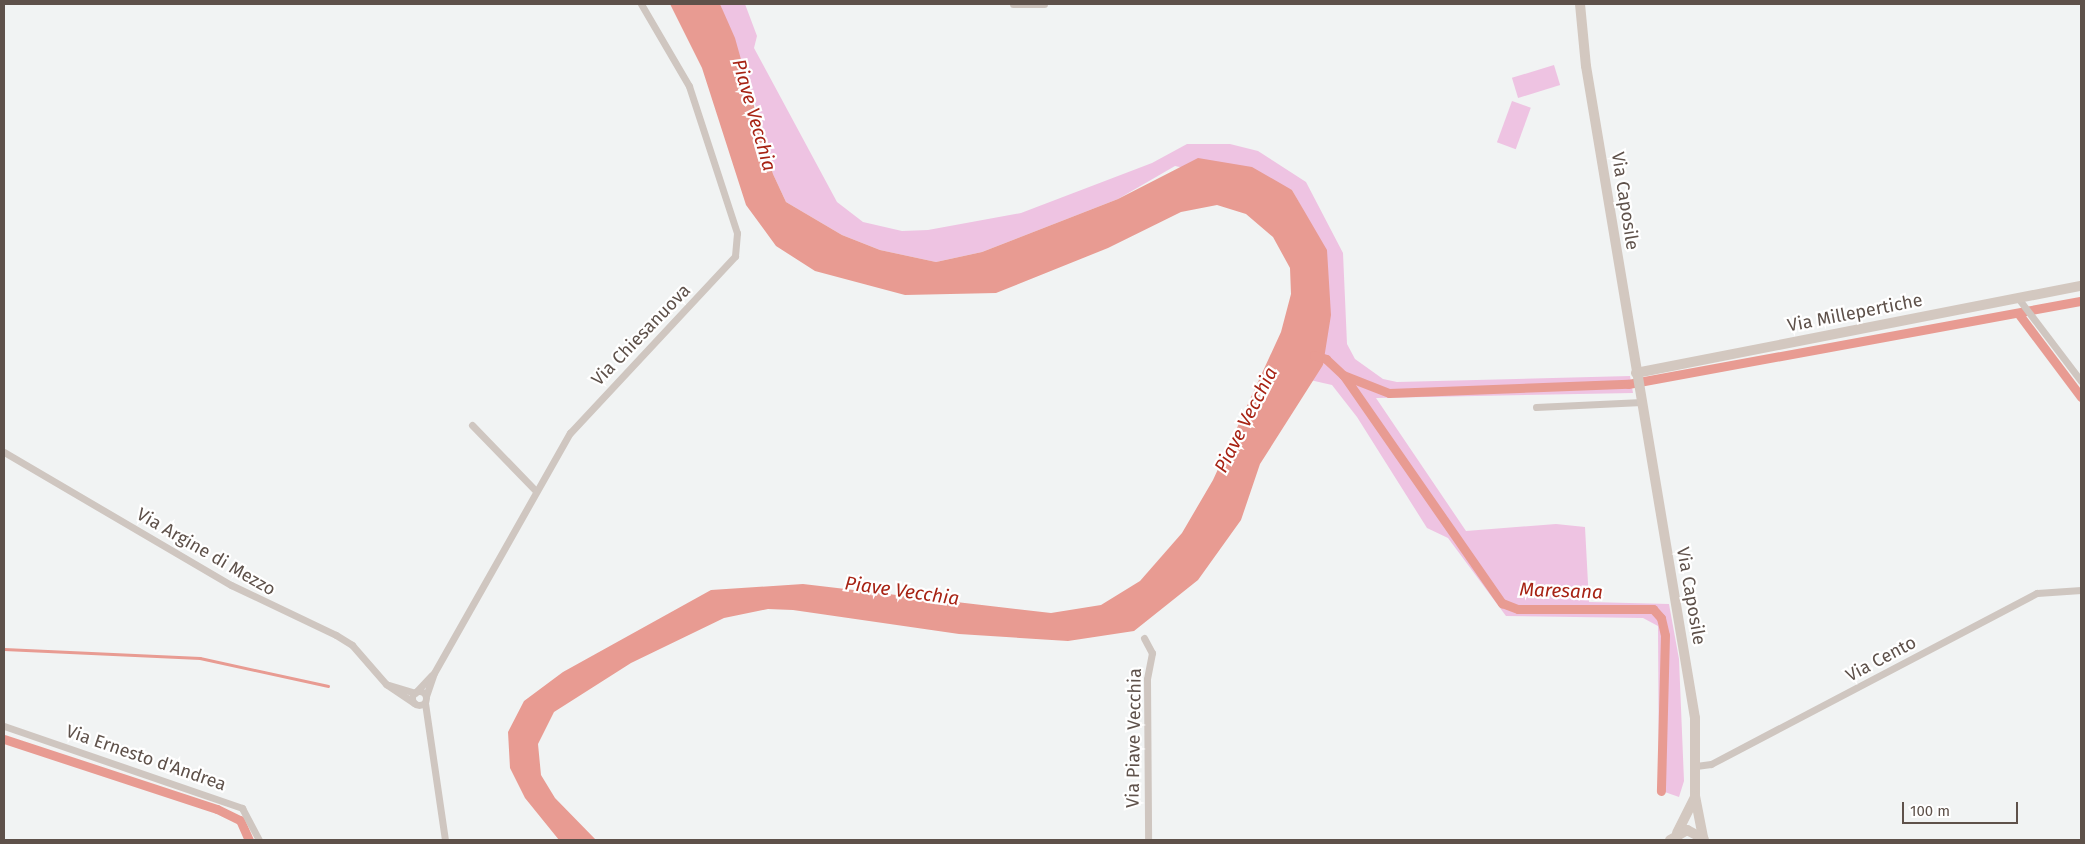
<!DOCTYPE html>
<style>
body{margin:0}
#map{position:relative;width:2085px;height:844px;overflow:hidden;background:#f1f3f3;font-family:"Fira Sans",sans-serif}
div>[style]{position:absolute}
.green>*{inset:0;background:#eec3e2;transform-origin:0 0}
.water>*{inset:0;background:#e89b92}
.stream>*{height:2.5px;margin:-1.25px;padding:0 1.25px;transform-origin:1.25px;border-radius:1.25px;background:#e89b92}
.canal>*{height:9px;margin:-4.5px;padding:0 4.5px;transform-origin:4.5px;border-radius:4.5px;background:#e89b92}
.street>*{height:7px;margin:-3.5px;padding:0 3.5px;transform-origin:3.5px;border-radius:3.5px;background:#cfc6c0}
.street>.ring{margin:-3.5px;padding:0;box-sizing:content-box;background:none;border:7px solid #cfc6c0;border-radius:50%}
.secondary>*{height:10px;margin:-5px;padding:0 5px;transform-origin:5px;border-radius:5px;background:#d3c8c0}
span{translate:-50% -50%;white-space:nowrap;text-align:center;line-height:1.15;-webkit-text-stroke:4.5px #fff;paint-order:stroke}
.street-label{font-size:18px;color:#5e514a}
.water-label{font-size:19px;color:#a72314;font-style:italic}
.frame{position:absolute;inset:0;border:5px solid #5e514a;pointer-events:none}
.scale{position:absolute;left:1902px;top:802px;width:116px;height:22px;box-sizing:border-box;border:2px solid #5e514a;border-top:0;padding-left:6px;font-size:15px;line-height:18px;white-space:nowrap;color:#5e514a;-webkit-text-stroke:4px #fff;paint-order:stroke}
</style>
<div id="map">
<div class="green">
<div style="clip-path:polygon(720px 4px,745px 4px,757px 36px,754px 48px,837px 202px,863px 222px,902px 231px,928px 230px,1021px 213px,1152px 163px,1187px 144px,1230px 144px,1258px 151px,1306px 182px,1343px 253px,1347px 344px,1355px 359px,1383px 379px,1397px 382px,1630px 376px,1633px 393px,1376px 398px,1466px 531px,1556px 524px,1585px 527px,1589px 602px,1669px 604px,1679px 659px,1684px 781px,1679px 797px,1659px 790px,1658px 626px,1643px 618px,1506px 616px,1448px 538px,1427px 528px,1357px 417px,1332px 385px,1310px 380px,1323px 365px,1302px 208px,1292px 190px,1175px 166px,1118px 199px,982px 252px,936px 262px,880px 250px,842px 235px,786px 202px,773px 174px,761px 121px)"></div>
<div style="left:1554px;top:65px;width:21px;height:44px;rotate:73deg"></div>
<div style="left:1512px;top:101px;width:20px;height:44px;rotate:20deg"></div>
</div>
<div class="water">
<div style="clip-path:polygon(670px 4px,720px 4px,735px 38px,773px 174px,786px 202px,842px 235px,880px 250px,936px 262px,982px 252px,1118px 199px,1198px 158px,1252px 167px,1292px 190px,1327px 250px,1331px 315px,1323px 365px,1260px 464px,1241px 520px,1198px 580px,1134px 631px,1068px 641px,959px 634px,793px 610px,768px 609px,724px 618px,631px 663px,554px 712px,538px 744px,541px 775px,555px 798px,596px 840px,559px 840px,525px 798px,510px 768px,508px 732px,524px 701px,563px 672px,711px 590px,803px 584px,1051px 613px,1101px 605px,1140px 581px,1182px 533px,1213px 480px,1281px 332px,1291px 294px,1290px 268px,1273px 237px,1246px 214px,1217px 205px,1181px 212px,1108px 248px,996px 293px,905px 295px,815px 271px,776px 246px,746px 205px,702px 68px)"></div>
</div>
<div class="stream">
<div style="left:4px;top:649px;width:196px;rotate:2.6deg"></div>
<div style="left:200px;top:658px;width:131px;rotate:12.3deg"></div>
</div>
<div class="canal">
<div style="left:2018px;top:313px;width:105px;rotate:53.1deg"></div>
<div style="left:1314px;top:355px;width:13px;rotate:18deg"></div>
<div style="left:1326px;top:359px;width:23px;rotate:43deg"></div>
<div style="left:1343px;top:375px;width:49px;rotate:21.4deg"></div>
<div style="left:1389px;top:393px;width:239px;rotate:-2.2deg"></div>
<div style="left:1628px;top:384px;width:461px;rotate:-10.4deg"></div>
<div style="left:1344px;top:376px;width:277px;rotate:55.2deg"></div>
<div style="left:1502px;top:603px;width:17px;rotate:21deg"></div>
<div style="left:1518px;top:609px;width:135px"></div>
<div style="left:1653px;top:609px;width:12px;rotate:48deg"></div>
<div style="left:1661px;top:618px;width:17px;rotate:77deg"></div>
<div style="left:1665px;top:635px;width:156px;rotate:91.5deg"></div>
<div style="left:4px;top:739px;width:224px;rotate:18.2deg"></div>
<div style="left:217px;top:809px;width:25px;rotate:26deg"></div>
<div style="left:240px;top:820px;width:22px;rotate:66deg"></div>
</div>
<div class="street">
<div style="left:1013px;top:4px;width:31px"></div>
<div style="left:2018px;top:298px;width:104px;rotate:52.8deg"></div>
<div style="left:1536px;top:407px;width:106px;rotate:-2.7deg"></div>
<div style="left:472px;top:425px;width:91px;rotate:45.9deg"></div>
<div style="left:4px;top:452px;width:263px;rotate:30.4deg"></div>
<div style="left:231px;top:585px;width:116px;rotate:25.5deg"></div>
<div style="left:336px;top:635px;width:19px;rotate:32deg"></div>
<div style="left:352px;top:645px;width:52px;rotate:48.9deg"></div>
<div style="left:386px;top:684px;width:34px;rotate:34deg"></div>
<div style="left:1144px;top:638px;width:17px;rotate:62deg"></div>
<div style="left:1152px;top:653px;width:26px;rotate:101deg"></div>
<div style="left:1147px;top:679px;width:161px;rotate:89.6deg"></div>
<div style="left:389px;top:685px;width:27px;rotate:17deg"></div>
<div class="ring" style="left:412px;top:691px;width:7px;height:7px"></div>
<div style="left:416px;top:692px;width:23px;rotate:-47deg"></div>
<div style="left:426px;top:696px;width:24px;rotate:-71deg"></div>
<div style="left:434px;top:673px;width:276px;rotate:-60.5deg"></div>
<div style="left:570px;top:433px;width:242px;rotate:-47deg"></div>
<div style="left:735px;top:256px;width:23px;rotate:-85deg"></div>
<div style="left:737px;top:233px;width:155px;rotate:-108.1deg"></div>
<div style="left:689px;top:86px;width:95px;rotate:-120.3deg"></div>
<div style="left:425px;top:703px;width:138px;rotate:81.7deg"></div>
<div style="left:4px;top:726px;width:252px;rotate:19deg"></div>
<div style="left:242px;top:808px;width:36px;rotate:62deg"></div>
<div style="left:1696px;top:766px;width:15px;rotate:-8deg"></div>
<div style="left:1711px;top:764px;width:368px;rotate:-27.7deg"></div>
<div style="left:2037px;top:593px;width:44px;rotate:-3.9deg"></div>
</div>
<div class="secondary">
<div style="left:1580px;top:4px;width:62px;rotate:84.5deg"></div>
<div style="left:1586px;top:66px;width:661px;rotate:80.51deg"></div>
<div style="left:1695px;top:718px;width:78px;rotate:90deg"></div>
<div style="left:1695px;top:796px;width:42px;rotate:79deg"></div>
<div style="left:1636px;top:373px;width:453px;rotate:-11.1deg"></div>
<div style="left:1677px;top:833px;width:40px;rotate:-63.4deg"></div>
<div style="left:1670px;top:840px;width:20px;rotate:-30deg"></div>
<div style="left:1687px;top:830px;width:19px;rotate:28deg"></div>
</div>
<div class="street-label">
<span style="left:1625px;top:201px;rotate:81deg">Via Caposile</span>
<span style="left:1855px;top:313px;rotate:-11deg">Via Millepertiche</span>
<span style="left:641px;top:335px;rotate:-46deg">Via Chiesanuova</span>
<span style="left:206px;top:552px;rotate:30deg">Via Argine di Mezzo</span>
<span style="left:1691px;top:596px;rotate:80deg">Via Caposile</span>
<span style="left:1881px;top:659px;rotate:-28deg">Via Cento</span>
<span style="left:1134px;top:738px;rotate:-89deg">Via Piave Vecchia</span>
<span style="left:146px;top:758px;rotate:19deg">Via Ernesto d'Andrea</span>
</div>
<div class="water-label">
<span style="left:754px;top:115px;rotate:74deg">Piave Vecchia</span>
<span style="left:1246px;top:420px;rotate:-63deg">Piave Vecchia</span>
<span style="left:902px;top:591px;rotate:8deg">Piave Vecchia</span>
<span style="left:1561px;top:591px;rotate:2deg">Maresana</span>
</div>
<div class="frame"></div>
<div class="scale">100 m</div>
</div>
